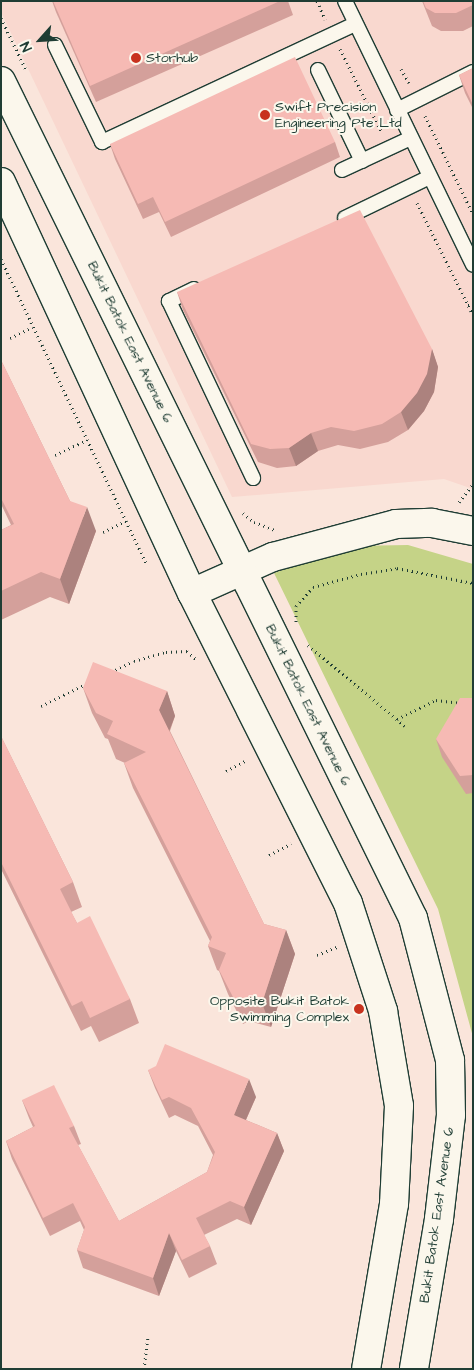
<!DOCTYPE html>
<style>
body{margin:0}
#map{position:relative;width:474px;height:1370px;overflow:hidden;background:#fae5db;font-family:"Architects Daughter",sans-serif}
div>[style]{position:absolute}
.built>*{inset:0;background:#f9d8cf}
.green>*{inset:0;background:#c5d387}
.path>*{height:3px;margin-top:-1.5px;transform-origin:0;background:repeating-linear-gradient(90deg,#1f3d34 0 1px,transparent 0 5px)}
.roads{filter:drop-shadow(1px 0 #1f3d34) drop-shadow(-1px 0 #1f3d34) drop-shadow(0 1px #1f3d34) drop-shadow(0 -1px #1f3d34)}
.service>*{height:14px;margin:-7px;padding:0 7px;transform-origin:7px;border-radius:7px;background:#fbf7ec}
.minor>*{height:28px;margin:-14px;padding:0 14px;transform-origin:14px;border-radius:14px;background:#fbf7ec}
.secondary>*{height:28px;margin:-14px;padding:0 14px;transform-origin:14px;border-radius:14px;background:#fbf7ec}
.wall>*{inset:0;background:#d4a09b}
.shaded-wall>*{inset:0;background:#ac827e}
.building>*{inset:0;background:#f6bab4}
.dots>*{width:14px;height:14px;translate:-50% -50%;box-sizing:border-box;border:2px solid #fbf7ec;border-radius:50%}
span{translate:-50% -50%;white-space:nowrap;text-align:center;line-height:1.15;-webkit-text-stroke:4px #fbf7ec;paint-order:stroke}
.poi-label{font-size:14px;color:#1f3d34}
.left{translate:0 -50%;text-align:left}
.right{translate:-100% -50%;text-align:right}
.street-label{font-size:14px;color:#1f3d34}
.frame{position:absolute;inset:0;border:2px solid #1f3d34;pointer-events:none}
.north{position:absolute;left:15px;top:15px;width:50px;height:50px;-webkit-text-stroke:4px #fbf7ec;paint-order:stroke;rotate:244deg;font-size:14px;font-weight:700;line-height:20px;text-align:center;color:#1f3d34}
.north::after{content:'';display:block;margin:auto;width:18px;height:22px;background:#1f3d34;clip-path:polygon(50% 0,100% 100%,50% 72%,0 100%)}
</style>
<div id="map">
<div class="built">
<div style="clip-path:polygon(1px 1px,473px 1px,473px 489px,444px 479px,232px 497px,1px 12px)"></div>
</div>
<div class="green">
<div style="clip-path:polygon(408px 545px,473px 564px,473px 1037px,438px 909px,274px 573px,351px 546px)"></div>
</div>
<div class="path">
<div style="left:317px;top:1px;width:20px;rotate:66deg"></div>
<div style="left:1px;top:18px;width:58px;rotate:64.3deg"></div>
<div style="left:340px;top:49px;width:94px;rotate:63.4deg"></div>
<div style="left:401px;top:69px;width:16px;rotate:60deg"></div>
<div style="left:425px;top:116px;width:109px;rotate:63.9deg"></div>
<div style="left:417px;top:203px;width:125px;rotate:63.4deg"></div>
<div style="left:1px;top:259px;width:339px;rotate:64.5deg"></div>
<div style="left:468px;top:305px;width:5px;rotate:-22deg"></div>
<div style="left:10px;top:338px;width:25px;rotate:-26deg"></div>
<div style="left:55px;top:455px;width:35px;rotate:-25deg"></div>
<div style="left:459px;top:502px;width:23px;rotate:-52deg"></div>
<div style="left:243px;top:513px;width:14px;rotate:39deg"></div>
<div style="left:254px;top:522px;width:22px;rotate:21deg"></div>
<div style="left:103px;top:532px;width:25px;rotate:-26deg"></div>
<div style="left:296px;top:622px;width:16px;rotate:-90deg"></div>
<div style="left:296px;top:606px;width:25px;rotate:-48deg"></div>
<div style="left:313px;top:587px;width:50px;rotate:-15.2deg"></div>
<div style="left:361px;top:574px;width:36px;rotate:-9deg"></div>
<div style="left:397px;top:568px;width:77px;rotate:11.2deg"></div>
<div style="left:308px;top:645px;width:126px;rotate:39.9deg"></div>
<div style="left:111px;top:672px;width:25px;rotate:-26deg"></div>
<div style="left:134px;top:661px;width:33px;rotate:-16deg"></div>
<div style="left:166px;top:652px;width:21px;rotate:-3deg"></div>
<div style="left:187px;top:651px;width:12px;rotate:42deg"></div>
<div style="left:41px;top:706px;width:52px;rotate:-26.1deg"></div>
<div style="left:397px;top:719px;width:43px;rotate:-26deg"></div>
<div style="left:436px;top:700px;width:25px;rotate:7deg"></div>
<div style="left:226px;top:771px;width:24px;rotate:-28deg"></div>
<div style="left:269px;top:855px;width:25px;rotate:-27deg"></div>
<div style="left:317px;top:955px;width:22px;rotate:-22deg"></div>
<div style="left:144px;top:1369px;width:34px;rotate:-83deg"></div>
</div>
<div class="roads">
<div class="service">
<div style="left:345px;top:1px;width:293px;rotate:64.1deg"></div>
<div style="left:55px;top:45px;width:108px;rotate:64.1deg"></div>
<div style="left:102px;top:142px;width:279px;rotate:-25deg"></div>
<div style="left:318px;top:70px;width:101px;rotate:64.2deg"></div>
<div style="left:397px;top:110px;width:85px;rotate:-26.6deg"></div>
<div style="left:342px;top:170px;width:76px;rotate:-24.9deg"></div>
<div style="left:345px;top:218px;width:94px;rotate:-25.8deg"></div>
<div style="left:194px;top:289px;width:28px;rotate:154deg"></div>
<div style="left:169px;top:301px;width:196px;rotate:64.6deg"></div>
</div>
<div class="minor">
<div style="left:192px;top:593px;width:89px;rotate:-24deg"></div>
<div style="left:273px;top:557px;width:127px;rotate:-15deg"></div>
<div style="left:396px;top:524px;width:36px;rotate:-2deg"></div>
<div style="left:432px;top:523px;width:42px;rotate:11deg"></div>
</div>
<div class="secondary">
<div style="left:1px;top:81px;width:933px;rotate:63.79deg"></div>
<div style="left:413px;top:918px;width:147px;rotate:75.4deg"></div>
<div style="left:450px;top:1060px;width:55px;rotate:89deg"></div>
<div style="left:451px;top:1115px;width:105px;rotate:96.6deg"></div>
<div style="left:439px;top:1219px;width:152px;rotate:99.5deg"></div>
<div style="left:1px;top:182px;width:453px;rotate:65.1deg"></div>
<div style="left:192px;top:593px;width:347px;rotate:63.3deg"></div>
<div style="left:348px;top:903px;width:114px;rotate:72deg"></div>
<div style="left:383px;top:1011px;width:96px;rotate:80.4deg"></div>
<div style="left:399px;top:1106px;width:98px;rotate:92.9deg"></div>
<div style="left:394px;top:1204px;width:167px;rotate:99.6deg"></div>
</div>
</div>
<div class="wall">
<div style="clip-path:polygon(52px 1px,288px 1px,293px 15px,96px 102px,56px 12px)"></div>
<div style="clip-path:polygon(422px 1px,473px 1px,473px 26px,463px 31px,441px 31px,432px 26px)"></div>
<div style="clip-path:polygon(473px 68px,473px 109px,465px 93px,459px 75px)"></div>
<div style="clip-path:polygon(335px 142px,340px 157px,171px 237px,159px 212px,143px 219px,115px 159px,110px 144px)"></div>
<div style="clip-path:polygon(177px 292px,432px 349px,438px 367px,434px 392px,424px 411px,408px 430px,388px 442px,360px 449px,338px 445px,318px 451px,296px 466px,277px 468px,258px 462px,183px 310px)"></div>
<div style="clip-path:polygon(1px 360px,70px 501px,96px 531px,69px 604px,50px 597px,1px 620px,1px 530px,11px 525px,1px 504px)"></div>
<div style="clip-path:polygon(83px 688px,167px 691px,175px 716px,170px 731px,264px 924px,286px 930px,295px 954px,271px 1027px,249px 1021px,243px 1024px,228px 994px,219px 971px,217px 970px,208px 946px,210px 941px,133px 788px,124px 763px,125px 763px,116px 759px,108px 739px,105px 738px,92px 713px)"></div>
<div style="clip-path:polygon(473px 698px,473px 793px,466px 794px,442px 757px,436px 739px)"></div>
<div style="clip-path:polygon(1px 736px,73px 882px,82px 907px,71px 912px,77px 923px,130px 999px,139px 1023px,99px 1042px,91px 1026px,81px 1031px,1px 869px)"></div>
<div style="clip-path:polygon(148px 1070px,256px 1097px,246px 1120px,277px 1133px,284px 1151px,251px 1225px,237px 1219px,204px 1235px,210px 1246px,217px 1264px,189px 1278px,176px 1251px,159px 1296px,83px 1268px,77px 1250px,84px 1230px,80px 1221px,50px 1236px,12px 1159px,6px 1141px,33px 1127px,29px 1118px,22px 1100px,74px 1126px,81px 1144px,78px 1145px,119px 1221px,207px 1172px,213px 1155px,198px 1126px,175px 1115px,169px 1118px,155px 1088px)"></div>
</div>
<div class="shaded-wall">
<div style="clip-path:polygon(432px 349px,438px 367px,434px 392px,424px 411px,408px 430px,401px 412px)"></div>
<div style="clip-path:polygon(311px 433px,318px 451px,296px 466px,289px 448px)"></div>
<div style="clip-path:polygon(87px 507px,96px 531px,69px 604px,60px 579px)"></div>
<div style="clip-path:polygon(167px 691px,175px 716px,168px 734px,159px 710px)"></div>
<div style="clip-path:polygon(286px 930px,295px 954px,271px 1027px,262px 1003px)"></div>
<div style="clip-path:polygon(249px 1079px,256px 1097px,240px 1133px,234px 1115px)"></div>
<div style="clip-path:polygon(277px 1133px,284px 1151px,251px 1225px,244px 1207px)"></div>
<div style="clip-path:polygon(169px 1233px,176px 1251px,159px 1296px,153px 1278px)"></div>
</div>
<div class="building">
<div style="clip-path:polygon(53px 1px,280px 1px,90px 86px)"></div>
<div style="clip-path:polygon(423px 1px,473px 1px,473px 5px,456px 13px,435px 13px,426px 8px)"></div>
<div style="clip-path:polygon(295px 57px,335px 142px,165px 222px,153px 197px,138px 204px,110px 144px)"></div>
<div style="clip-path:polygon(473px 68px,473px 105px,459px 75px)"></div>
<div style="clip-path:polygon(360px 210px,432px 349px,427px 374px,417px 393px,401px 412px,382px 424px,354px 431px,331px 427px,311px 433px,289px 448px,270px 449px,251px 444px,177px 292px)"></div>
<div style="clip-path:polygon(1px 360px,70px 501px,87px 507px,60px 579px,41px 572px,1px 591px,1px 530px,14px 524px,1px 498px)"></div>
<div style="clip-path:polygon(93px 662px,167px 691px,159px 710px,264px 924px,286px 930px,262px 1003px,240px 997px,234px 999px,219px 970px,226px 953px,208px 946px,212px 937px,124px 763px,146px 752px,107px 734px,113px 721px,96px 713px,83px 688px)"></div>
<div style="clip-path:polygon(460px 698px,473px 698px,473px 775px,460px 776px,436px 739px)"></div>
<div style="clip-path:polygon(1px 736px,73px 882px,60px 889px,77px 923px,90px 916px,130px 999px,90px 1018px,82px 1001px,72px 1006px,1px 862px)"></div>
<div style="clip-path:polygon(165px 1044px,249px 1079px,234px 1115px,277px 1133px,244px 1207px,230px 1201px,196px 1218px,210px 1246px,182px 1260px,169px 1233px,153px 1278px,77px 1250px,85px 1227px,73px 1203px,43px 1218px,6px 1141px,35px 1126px,22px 1100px,54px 1085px,74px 1126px,69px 1128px,119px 1221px,207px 1172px,215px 1152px,191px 1108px,169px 1097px,162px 1100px,148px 1070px,156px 1066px)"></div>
</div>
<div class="dots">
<div style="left:136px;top:58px;background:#c8321e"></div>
<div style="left:265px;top:115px;background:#c8321e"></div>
<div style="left:359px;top:1009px;background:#c8321e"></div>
</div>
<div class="poi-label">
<span class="left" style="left:146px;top:58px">Storhub</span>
<span class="left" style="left:275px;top:115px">Swift Precision<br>Engineering Pte Ltd</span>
<span class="right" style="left:349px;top:1009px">Opposite Bukit Batok<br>Swimming Complex</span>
</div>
<div class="street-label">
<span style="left:130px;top:342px;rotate:64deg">Bukit Batok East Avenue 6</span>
<span style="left:308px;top:705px;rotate:64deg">Bukit Batok East Avenue 6</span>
<span style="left:437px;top:1215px;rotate:-82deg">Bukit Batok East Avenue 6</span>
</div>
<div class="frame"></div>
<div class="north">N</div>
</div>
